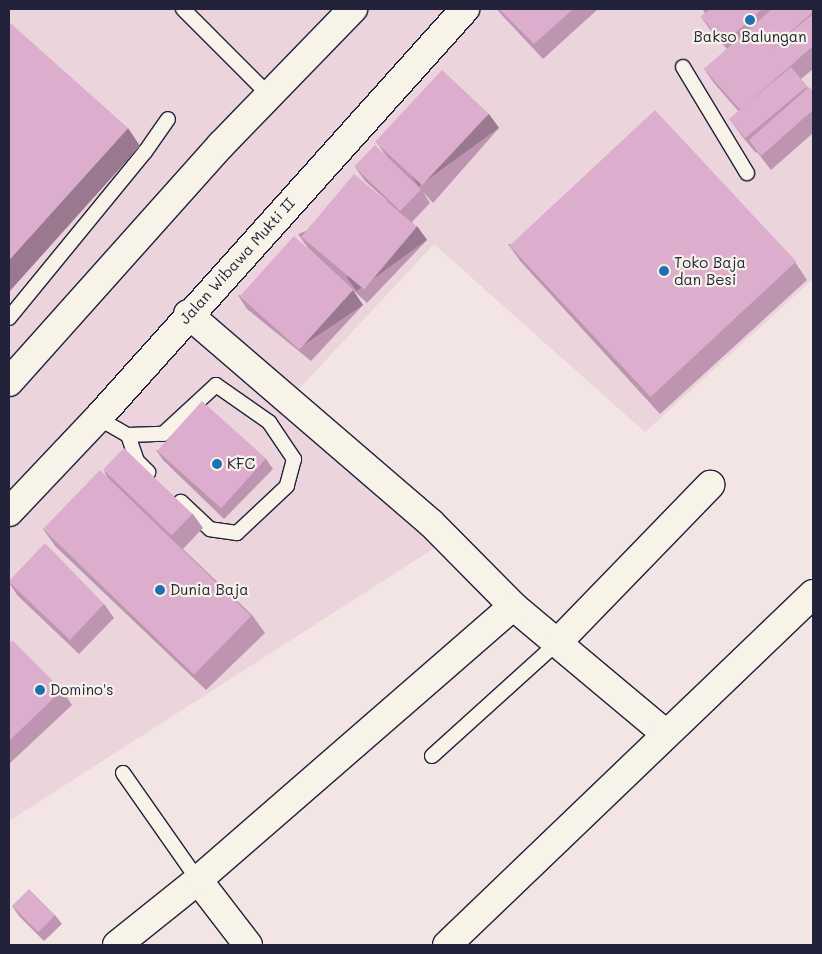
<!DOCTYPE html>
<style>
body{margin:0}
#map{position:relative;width:822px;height:954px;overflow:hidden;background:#f2e5e3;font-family:Mali,sans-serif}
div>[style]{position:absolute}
.built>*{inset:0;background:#ebd4dc}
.roads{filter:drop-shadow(1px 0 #22223b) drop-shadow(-1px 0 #22223b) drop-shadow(0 1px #22223b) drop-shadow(0 -1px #22223b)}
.service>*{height:14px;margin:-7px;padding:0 7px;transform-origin:7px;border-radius:7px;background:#f7f3e8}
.minor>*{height:28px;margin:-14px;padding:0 14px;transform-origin:14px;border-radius:14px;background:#f7f3e8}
.secondary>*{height:28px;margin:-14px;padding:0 14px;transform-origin:14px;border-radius:14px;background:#f7f3e8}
.wall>*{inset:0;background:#bd95b0}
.shaded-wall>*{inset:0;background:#9a7990;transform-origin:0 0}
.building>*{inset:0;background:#dcadcd;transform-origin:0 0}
.dots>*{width:14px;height:14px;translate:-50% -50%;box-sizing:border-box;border:2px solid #f7f3e8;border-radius:50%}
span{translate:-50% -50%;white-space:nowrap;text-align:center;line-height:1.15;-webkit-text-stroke:4.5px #f7f3e8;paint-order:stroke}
.poi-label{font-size:15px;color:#22223b}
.left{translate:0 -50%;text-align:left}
.street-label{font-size:15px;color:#22223b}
.frame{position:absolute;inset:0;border:10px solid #22223b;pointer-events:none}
</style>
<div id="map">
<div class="built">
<div style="clip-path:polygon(9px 9px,813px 9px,813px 279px,645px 432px,434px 244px,285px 404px,439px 545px,9px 821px)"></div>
</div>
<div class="roads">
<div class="service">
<div style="left:183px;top:9px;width:122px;rotate:45deg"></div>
<div style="left:683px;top:67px;width:124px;rotate:58.9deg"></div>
<div style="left:9px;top:318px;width:215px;rotate:-50.7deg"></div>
<div style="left:145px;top:152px;width:40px;rotate:-55.1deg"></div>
<div style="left:98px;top:418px;width:34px;rotate:30deg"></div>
<div style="left:128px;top:435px;width:35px;rotate:-2deg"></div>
<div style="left:163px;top:434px;width:72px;rotate:-42.8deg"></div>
<div style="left:216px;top:385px;width:65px;rotate:34.9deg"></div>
<div style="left:269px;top:422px;width:45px;rotate:56deg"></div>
<div style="left:294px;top:459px;width:28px;rotate:105deg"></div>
<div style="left:287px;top:486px;width:69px;rotate:136.8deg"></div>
<div style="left:237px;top:533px;width:27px;rotate:-172deg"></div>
<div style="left:210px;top:529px;width:40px;rotate:-137deg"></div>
<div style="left:128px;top:435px;width:28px;rotate:71deg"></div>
<div style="left:137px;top:461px;width:16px;rotate:45deg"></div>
<div style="left:432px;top:756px;width:170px;rotate:-42.1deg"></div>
<div style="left:123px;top:773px;width:131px;rotate:55deg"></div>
</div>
<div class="minor">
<div style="left:188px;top:314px;width:321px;rotate:40.7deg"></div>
<div style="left:431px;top:523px;width:117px;rotate:45.3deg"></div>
<div style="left:513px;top:606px;width:199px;rotate:39.9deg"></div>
<div style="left:558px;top:642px;width:219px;rotate:-45.9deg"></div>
<div style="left:198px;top:880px;width:82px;rotate:52.4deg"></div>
<div style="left:117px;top:945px;width:104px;rotate:-38.7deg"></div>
<div style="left:198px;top:880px;width:417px;rotate:-41deg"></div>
<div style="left:447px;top:945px;width:507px;rotate:-43.8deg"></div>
</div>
<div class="secondary">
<div style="left:9px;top:382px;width:318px;rotate:-48.2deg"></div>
<div style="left:221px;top:145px;width:190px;rotate:-45.9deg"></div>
<div style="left:9px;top:512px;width:129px;rotate:-46.6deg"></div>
<div style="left:98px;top:418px;width:550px;rotate:-48.1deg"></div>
</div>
</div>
<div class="wall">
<div style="clip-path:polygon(497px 9px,598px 9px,543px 59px,500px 13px)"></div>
<div style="clip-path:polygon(702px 9px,813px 9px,813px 69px,801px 79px,808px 88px,813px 91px,813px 133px,771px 170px,757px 152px,756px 153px,741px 135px,731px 121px,740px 113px,714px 83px,704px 69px,727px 49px,711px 31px,701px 17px,705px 13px)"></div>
<div style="clip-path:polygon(499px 128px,433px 203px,423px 192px,430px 203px,412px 222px,427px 240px,367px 303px,308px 248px,298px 234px,387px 201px,365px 181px,355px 167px,387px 157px,377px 143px)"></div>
<div style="clip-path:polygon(508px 244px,795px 262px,807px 280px,660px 414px,521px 262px)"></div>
<div style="clip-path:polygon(238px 295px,363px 305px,311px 361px,247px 309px)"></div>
<div style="clip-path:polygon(156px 450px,266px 459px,273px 469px,224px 519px,163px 460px)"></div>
<div style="clip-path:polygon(104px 471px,193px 514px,203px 528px,183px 549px,252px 615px,265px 633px,206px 690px,56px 547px,43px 529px,107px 477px)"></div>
<div style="clip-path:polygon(9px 583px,104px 604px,114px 618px,79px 654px,18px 596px)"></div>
<div style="clip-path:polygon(9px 644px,62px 690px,72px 705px,9px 764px)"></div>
<div style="clip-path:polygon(12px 906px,55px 915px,62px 924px,44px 941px,19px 916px)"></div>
</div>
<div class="shaded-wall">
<div style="left:489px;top:114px;width:17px;height:99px;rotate:54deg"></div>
<div style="clip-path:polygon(128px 128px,140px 146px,9px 292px,9px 260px)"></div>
<div style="left:417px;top:226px;width:17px;height:87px;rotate:54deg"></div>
<div style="left:353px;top:290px;width:18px;height:77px;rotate:56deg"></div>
</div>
<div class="building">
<div style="clip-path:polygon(499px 9px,573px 9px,534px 44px)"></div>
<div style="clip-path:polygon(710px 9px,762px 9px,724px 43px,701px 17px)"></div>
<div style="clip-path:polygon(772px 9px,813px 9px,813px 12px,769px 50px,813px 14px,813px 46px,740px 110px,704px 69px)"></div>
<div style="clip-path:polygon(9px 22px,128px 128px,9px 260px)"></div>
<div style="left:791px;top:67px;width:25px;height:81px;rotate:50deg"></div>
<div style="left:442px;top:70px;width:64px;height:98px;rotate:43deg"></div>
<div style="clip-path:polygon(809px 87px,813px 91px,813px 110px,761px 156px,749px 140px)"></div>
<div style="left:655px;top:110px;width:207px;height:199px;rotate:47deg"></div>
<div style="left:375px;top:145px;width:64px;height:30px;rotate:44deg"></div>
<div style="left:354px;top:174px;width:82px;height:82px;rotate:40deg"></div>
<div style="left:294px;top:236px;width:80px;height:81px;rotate:42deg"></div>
<div style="left:202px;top:401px;width:86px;height:67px;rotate:42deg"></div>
<div style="left:124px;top:448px;width:95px;height:30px;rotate:44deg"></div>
<div style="left:100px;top:470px;width:210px;height:82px;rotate:44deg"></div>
<div style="clip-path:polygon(45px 543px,104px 604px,70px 640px,9px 582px,9px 581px)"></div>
<div style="clip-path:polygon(12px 640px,62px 690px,9px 741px,9px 644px)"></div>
<div style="left:29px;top:889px;width:37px;height:24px;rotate:45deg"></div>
</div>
<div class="dots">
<div style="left:750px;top:20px;background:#1f6fb2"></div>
<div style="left:664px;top:271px;background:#1f6fb2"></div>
<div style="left:217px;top:464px;background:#1f6fb2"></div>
<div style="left:160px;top:590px;background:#1f6fb2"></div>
<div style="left:40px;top:690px;background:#1f6fb2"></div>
</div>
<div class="poi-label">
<span style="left:750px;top:37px">Bakso Balungan</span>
<span class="left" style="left:674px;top:271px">Toko Baja<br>dan Besi</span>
<span class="left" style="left:227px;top:464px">KFC</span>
<span class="left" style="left:170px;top:590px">Dunia Baja</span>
<span class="left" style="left:50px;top:690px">Domino's</span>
</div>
<div class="street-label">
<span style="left:237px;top:261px;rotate:-48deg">Jalan Wibawa Mukti II</span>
</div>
<div class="frame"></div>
</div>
